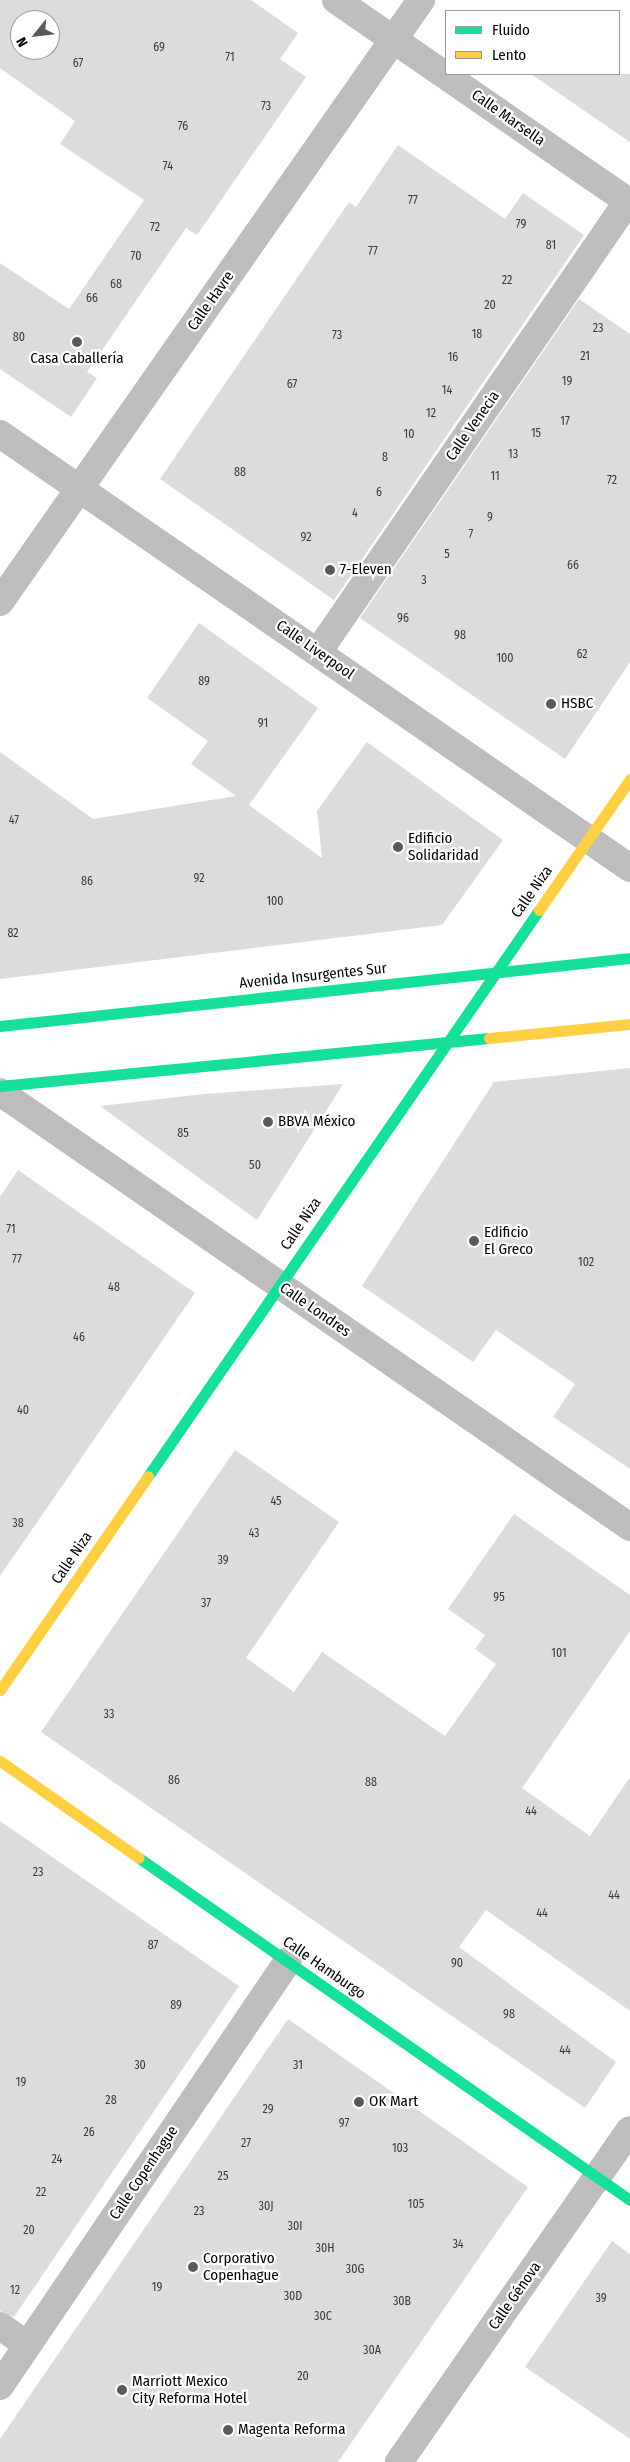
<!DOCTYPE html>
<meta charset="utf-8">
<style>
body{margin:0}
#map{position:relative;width:630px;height:2462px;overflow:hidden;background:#fff;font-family:"Fira Sans Condensed",sans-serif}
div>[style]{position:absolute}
.building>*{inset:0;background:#dcdcdc}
.street>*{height:28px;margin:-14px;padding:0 14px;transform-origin:14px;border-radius:14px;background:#bdbdbd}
.fast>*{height:11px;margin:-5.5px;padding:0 5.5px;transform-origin:5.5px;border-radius:5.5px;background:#16e098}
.slow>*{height:11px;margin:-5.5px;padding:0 5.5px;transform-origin:5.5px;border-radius:5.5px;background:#ffcf43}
.dots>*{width:14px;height:14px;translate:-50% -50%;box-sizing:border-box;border:2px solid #fff;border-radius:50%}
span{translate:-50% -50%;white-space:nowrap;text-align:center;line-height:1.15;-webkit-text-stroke:4.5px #fff;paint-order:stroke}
.number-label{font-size:12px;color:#373737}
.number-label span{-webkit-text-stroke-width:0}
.street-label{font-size:15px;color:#000}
.poi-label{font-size:15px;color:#000}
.left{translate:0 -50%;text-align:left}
.legend{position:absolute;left:445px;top:10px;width:175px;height:65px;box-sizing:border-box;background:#fff;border:1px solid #999;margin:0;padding:6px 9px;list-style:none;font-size:15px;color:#000}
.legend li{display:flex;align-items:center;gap:10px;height:25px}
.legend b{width:25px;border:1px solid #999}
.north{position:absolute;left:10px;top:10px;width:50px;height:50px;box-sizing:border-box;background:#fff;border:1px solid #999;border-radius:50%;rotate:241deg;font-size:14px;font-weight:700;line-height:20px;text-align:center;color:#000}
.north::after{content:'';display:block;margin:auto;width:18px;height:22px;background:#595959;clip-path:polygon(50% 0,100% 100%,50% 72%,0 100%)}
</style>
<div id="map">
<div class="building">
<div style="clip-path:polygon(evenodd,0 0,251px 0,298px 33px,280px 59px,306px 77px,197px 235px,186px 228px,87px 372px,97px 378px,71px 417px,0 369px,0 263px,69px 309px,144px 200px,60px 144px,75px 121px,0 68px,0 0,20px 20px,50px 20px,50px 50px,20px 50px,20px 20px)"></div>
<div style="clip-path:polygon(531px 74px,630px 74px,630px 142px,589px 114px)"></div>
<div style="clip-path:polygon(398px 145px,505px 219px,523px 193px,584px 235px,334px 600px,160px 479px,349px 202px,356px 207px)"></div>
<div style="clip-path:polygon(579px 299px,630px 334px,630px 662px,565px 759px,360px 618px)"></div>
<div style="clip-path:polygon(199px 623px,318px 708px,249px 805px,322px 858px,317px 811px,367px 742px,503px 840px,442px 925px,0 979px,0 752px,93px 819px,236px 796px,191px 764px,208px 741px,147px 698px)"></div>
<div style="clip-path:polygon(630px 1068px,630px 1469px,553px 1417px,575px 1384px,496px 1330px,473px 1362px,362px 1286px,494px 1082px)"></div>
<div style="clip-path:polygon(343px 1084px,257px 1220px,100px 1106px,204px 1094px)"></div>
<div style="clip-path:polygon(18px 1170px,195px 1293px,0 1576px,0 1197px)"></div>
<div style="clip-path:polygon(235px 1450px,339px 1522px,246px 1658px,294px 1692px,322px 1652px,445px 1736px,496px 1664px,475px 1649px,485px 1635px,448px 1609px,514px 1514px,630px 1595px,630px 1631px,522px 1788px,590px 1836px,630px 1777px,630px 2011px,486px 1910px,459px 1947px,616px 2062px,585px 2108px,41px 1732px)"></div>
<div style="clip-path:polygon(0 1821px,239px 1986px,14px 2317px,0 2311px)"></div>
<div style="clip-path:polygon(288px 2019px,528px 2187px,338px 2462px,0 2462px,0 2439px)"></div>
<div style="clip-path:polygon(612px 2241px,630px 2254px,630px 2439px,525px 2367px)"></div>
</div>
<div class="street">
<div style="left:336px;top:0;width:357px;rotate:34.6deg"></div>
<div style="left:0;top:434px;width:765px;rotate:34.56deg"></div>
<div style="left:0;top:602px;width:735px;rotate:-55.03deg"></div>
<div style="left:318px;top:652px;width:547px;rotate:-55.5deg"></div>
<div style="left:0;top:1092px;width:766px;rotate:34.62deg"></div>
<div style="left:0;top:2326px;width:33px;rotate:35deg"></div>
<div style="left:0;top:2386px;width:513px;rotate:-55.88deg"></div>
<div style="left:399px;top:2462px;width:404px;rotate:-55.2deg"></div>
</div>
<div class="fast">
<div style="left:0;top:1026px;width:634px;rotate:-6.16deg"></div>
<div style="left:0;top:1086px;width:491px;rotate:-5.6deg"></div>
<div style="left:148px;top:1476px;width:688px;rotate:-55.36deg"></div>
<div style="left:139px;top:1858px;width:598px;rotate:34.86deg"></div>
</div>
<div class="slow">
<div style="left:539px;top:910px;width:160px;rotate:-55.2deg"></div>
<div style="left:489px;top:1038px;width:142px;rotate:-5.7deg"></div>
<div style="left:0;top:1690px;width:260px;rotate:-55.3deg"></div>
<div style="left:0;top:1761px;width:169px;rotate:34.9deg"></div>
</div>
<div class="dots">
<div style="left:77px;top:342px;background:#595959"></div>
<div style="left:330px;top:570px;background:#595959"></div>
<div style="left:551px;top:704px;background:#595959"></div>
<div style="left:398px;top:847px;background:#595959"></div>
<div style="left:268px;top:1122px;background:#595959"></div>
<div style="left:474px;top:1241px;background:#595959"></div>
<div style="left:359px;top:2102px;background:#595959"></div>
<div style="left:193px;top:2267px;background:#595959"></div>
<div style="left:122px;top:2390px;background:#595959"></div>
<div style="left:228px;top:2430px;background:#595959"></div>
</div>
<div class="number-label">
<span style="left:159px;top:48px">69</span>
<span style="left:230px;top:58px">71</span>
<span style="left:78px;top:64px">67</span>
<span style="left:266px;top:107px">73</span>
<span style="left:183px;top:127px">76</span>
<span style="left:168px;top:167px">74</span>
<span style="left:413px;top:201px">77</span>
<span style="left:521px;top:225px">79</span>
<span style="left:155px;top:228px">72</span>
<span style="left:551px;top:246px">81</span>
<span style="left:373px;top:252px">77</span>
<span style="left:136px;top:257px">70</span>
<span style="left:507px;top:281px">22</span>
<span style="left:116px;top:285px">68</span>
<span style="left:92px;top:299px">66</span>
<span style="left:490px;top:306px">20</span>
<span style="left:598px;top:329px">23</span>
<span style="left:477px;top:335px">18</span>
<span style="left:337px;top:336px">73</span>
<span style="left:19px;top:338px">80</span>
<span style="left:585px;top:357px">21</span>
<span style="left:453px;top:358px">16</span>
<span style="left:567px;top:382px">19</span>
<span style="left:292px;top:385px">67</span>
<span style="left:447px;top:391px">14</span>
<span style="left:431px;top:414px">12</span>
<span style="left:565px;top:422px">17</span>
<span style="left:536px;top:434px">15</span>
<span style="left:409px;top:435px">10</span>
<span style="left:513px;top:455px">13</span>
<span style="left:385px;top:458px">8</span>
<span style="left:240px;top:473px">88</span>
<span style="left:495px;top:477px">11</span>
<span style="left:612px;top:481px">72</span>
<span style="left:379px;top:493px">6</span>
<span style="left:355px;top:514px">4</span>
<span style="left:490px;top:518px">9</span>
<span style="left:471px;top:535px">7</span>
<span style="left:306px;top:538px">92</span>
<span style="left:447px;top:555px">5</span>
<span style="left:573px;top:566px">66</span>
<span style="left:424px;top:581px">3</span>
<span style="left:403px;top:619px">96</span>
<span style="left:460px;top:636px">98</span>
<span style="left:582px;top:655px">62</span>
<span style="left:505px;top:659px">100</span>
<span style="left:204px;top:682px">89</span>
<span style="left:263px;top:724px">91</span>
<span style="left:14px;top:821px">47</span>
<span style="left:199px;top:879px">92</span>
<span style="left:87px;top:882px">86</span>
<span style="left:275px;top:902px">100</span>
<span style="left:13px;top:934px">82</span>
<span style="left:183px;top:1134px">85</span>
<span style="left:255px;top:1166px">50</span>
<span style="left:11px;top:1230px">71</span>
<span style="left:17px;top:1260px">77</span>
<span style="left:586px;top:1263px">102</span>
<span style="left:114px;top:1288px">48</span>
<span style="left:79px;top:1338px">46</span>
<span style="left:23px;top:1411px">40</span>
<span style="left:276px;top:1502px">45</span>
<span style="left:18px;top:1524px">38</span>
<span style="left:254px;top:1534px">43</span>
<span style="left:223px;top:1561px">39</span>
<span style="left:499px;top:1598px">95</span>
<span style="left:206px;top:1604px">37</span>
<span style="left:559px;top:1654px">101</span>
<span style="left:109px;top:1715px">33</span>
<span style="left:174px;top:1781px">86</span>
<span style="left:371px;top:1783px">88</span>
<span style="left:531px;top:1812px">44</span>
<span style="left:38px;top:1873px">23</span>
<span style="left:614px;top:1896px">44</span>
<span style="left:542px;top:1914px">44</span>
<span style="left:153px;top:1946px">87</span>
<span style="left:457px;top:1964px">90</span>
<span style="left:176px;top:2006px">89</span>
<span style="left:509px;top:2015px">98</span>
<span style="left:565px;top:2051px">44</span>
<span style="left:140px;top:2066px">30</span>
<span style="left:298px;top:2066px">31</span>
<span style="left:21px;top:2083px">19</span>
<span style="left:111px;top:2101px">28</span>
<span style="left:268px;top:2110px">29</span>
<span style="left:344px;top:2124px">97</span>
<span style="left:89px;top:2133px">26</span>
<span style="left:246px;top:2144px">27</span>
<span style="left:400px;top:2149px">103</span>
<span style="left:57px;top:2160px">24</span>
<span style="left:223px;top:2177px">25</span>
<span style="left:41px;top:2193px">22</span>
<span style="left:416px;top:2205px">105</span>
<span style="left:266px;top:2207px">30J</span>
<span style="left:199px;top:2212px">23</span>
<span style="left:295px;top:2227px">30I</span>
<span style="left:29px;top:2231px">20</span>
<span style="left:458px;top:2245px">34</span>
<span style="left:325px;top:2249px">30H</span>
<span style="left:355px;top:2270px">30G</span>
<span style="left:157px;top:2288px">19</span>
<span style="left:15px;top:2291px">12</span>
<span style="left:293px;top:2297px">30D</span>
<span style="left:601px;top:2299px">39</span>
<span style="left:402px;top:2302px">30B</span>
<span style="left:323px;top:2317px">30C</span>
<span style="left:372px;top:2351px">30A</span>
<span style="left:303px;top:2377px">20</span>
</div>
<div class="street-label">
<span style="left:508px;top:118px;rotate:35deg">Calle Marsella</span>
<span style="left:211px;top:301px;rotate:-55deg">Calle Havre</span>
<span style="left:473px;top:426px;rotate:-55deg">Calle Venecia</span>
<span style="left:315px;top:650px;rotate:35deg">Calle Liverpool</span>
<span style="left:532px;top:892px;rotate:-55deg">Calle Niza</span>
<span style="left:313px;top:976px;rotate:-6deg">Avenida Insurgentes Sur</span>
<span style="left:301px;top:1224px;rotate:-56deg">Calle Niza</span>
<span style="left:315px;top:1310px;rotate:35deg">Calle Londres</span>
<span style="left:72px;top:1558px;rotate:-56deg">Calle Niza</span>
<span style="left:324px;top:1968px;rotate:35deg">Calle Hamburgo</span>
<span style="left:144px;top:2173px;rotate:-56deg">Calle Copenhague</span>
<span style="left:515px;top:2296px;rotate:-55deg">Calle Génova</span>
</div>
<div class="poi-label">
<span style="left:77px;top:359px">Casa Caballería</span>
<span class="left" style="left:340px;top:570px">7-Eleven</span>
<span class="left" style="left:561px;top:704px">HSBC</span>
<span class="left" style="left:408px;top:847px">Edificio<br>Solidaridad</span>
<span class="left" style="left:278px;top:1122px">BBVA México</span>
<span class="left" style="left:484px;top:1241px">Edificio<br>El Greco</span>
<span class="left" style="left:369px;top:2102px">OK Mart</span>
<span class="left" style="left:203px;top:2267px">Corporativo<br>Copenhague</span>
<span class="left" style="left:132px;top:2390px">Marriott Mexico<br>City Reforma Hotel</span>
<span class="left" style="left:238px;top:2430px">Magenta Reforma</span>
</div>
<ul class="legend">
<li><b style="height:6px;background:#16e098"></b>Fluido</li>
<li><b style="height:6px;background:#ffcf43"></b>Lento</li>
</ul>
<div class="north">N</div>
</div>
